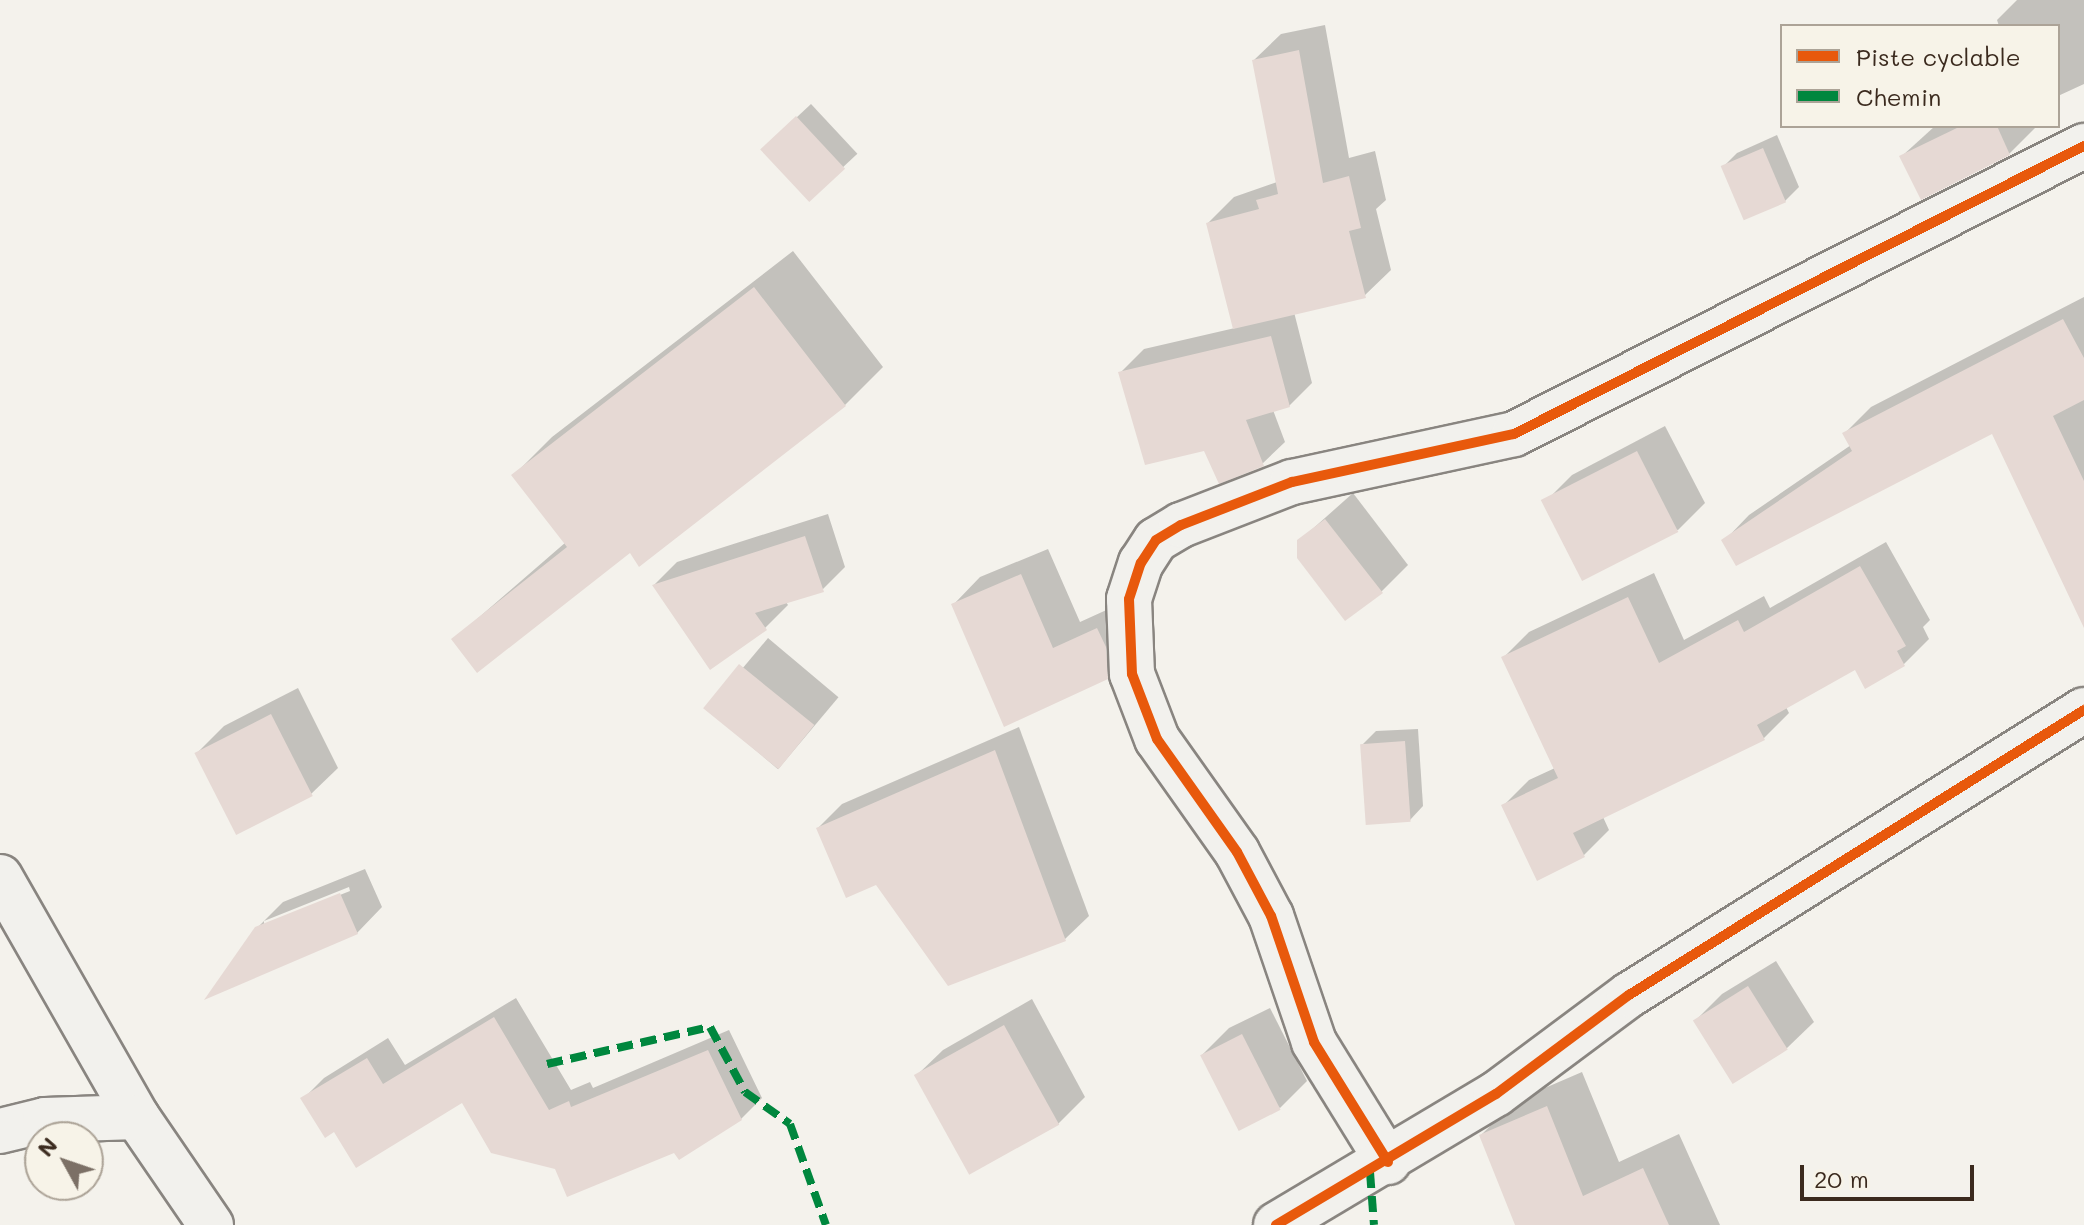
<!DOCTYPE html>
<style>
body{margin:0}
#map{position:relative;width:2084px;height:1225px;overflow:hidden;background:#f4f2ec;font-family:Mali,sans-serif}
div>[style]{position:absolute}
.shadow>*{inset:0;background:#0003;transform-origin:0 0}
.building>*{inset:0;background:#e6d9d4;transform-origin:0 0}
.roads{filter:drop-shadow(2px 0 #898580) drop-shadow(-2px 0 #898580) drop-shadow(0 2px #898580) drop-shadow(0 -2px #898580)}
.minor>*{height:44px;margin:-22px;padding:0 22px;transform-origin:22px;border-radius:22px;background:#f2f1ed}
.quiet>*{height:8px;margin-top:-4px;transform-origin:0;background:repeating-linear-gradient(90deg,#00873e 0 16px,transparent 0 24px)}
.cycleway>*{height:10px;margin:-5px;padding:0 5px;transform-origin:5px;border-radius:5px;background:#e8590c}
span{translate:-50% -50%;white-space:nowrap;text-align:center;line-height:1.15;-webkit-text-stroke:7px #f7f3e8;paint-order:stroke}
.legend{position:absolute;left:1780px;top:24px;width:280px;height:104px;box-sizing:border-box;background:#f7f3e8;border:2px solid #aca397;margin:0;padding:10px 14px;list-style:none;font-size:24px;color:#3b2a1e}
.legend li{display:flex;align-items:center;gap:16px;height:40px}
.legend b{width:40px;border:2px solid #aca397}
.north{position:absolute;left:24px;top:1121px;width:80px;height:80px;box-sizing:border-box;background:#f7f3e8;border:2px solid #aca397;border-radius:50%;rotate:310deg;font-size:22px;font-weight:700;line-height:32px;text-align:center;color:#3b2a1e}
.north::after{content:'';display:block;margin:auto;width:28px;height:36px;background:#7c7066;clip-path:polygon(50% 0,100% 100%,50% 72%,0 100%)}
.scale{position:absolute;left:1800px;top:1165px;width:174px;height:36px;box-sizing:border-box;border:4px solid #3b2a1e;border-top:0;padding-left:10px;font-size:24px;line-height:28px;white-space:nowrap;color:#3b2a1e;-webkit-text-stroke:6px #f7f3e8;paint-order:stroke}
</style>
<div id="map">
<div class="shadow">
<div style="clip-path:polygon(2017px 0,2084px 0,2084px 84px,2058px 96px,2058px 26px,1999px 26px,1997px 20px)"></div>
<div style="clip-path:polygon(1325px 25px,1349px 158px,1375px 151px,1386px 200px,1376px 209px,1391px 270px,1364px 296px,1294px 312px,1312px 383px,1289px 406px,1273px 410px,1285px 442px,1262px 464px,1205px 449px,1121px 372px,1144px 349px,1235px 328px,1208px 223px,1234px 197px,1277px 182px,1254px 60px,1281px 34px)"></div>
<div style="left:811px;top:104px;width:68px;height:66px;rotate:47deg"></div>
<div style="clip-path:polygon(1935px 126px,2036px 126px,2036px 127px,2009px 154px,1902px 156px)"></div>
<div style="clip-path:polygon(1777px 135px,1799px 187px,1785px 201px,1723px 167px,1737px 153px)"></div>
<div style="clip-path:polygon(793px 251px,883px 367px,845px 405px,640px 564px,631px 551px,454px 639px,566px 542px,514px 475px,552px 437px)"></div>
<div style="clip-path:polygon(2084px 297px,2084px 584px,1993px 431px,1724px 541px,1749px 515px,1851px 445px,1845px 433px,1871px 407px)"></div>
<div style="clip-path:polygon(1665px 426px,1705px 503px,1678px 530px,1545px 502px,1572px 475px)"></div>
<div style="clip-path:polygon(1353px 493px,1408px 565px,1381px 592px,1299px 541px)"></div>
<div style="clip-path:polygon(828px 514px,845px 567px,822px 590px,786px 602px,788px 605px,765px 628px,654px 585px,677px 562px)"></div>
<div style="clip-path:polygon(1886px 542px,1930px 620px,1923px 627px,1929px 639px,1904px 664px,1856px 668px,1786px 707px,1789px 713px,1764px 738px,1603px 817px,1609px 830px,1584px 855px,1538px 878px,1503px 806px,1529px 780px,1555px 768px,1503px 658px,1529px 632px,1654px 573px,1684px 640px,1764px 596px,1770px 608px)"></div>
<div style="clip-path:polygon(1048px 549px,1080px 622px,1124px 602px,1134px 650px,1107px 677px,954px 604px,980px 577px)"></div>
<div style="left:768px;top:638px;width:92px;height:94px;rotate:40deg"></div>
<div style="clip-path:polygon(298px 688px,338px 768px,311px 794px,197px 753px,224px 726px)"></div>
<div style="clip-path:polygon(1019px 727px,1089px 916px,1065px 939px,877px 883px,818px 828px,842px 804px)"></div>
<div style="clip-path:polygon(1418px 729px,1423px 806px,1410px 820px,1362px 745px,1376px 731px)"></div>
<div style="clip-path:polygon(evenodd,365px 869px,382px 907px,357px 933px,257px 928px,283px 902px,365px 869px,349px 887px,350px 891px,264px 925px,264px 921px,349px 887px)"></div>
<div style="clip-path:polygon(1776px 961px,1814px 1022px,1787px 1048px,1734px 1082px,1695px 1021px,1722px 994px)"></div>
<div style="clip-path:polygon(516px 998px,571px 1090px,590px 1082px,593px 1088px,729px 1030px,762px 1098px,741px 1119px,674px 1150px,557px 1167px,462px 1100px,335px 1129px,303px 1099px,324px 1078px,388px 1038px,405px 1065px)"></div>
<div style="clip-path:polygon(1032px 999px,1085px 1097px,1058px 1124px,916px 1076px,943px 1050px)"></div>
<div style="clip-path:polygon(1270px 1008px,1307px 1081px,1280px 1108px,1202px 1055px,1229px 1028px)"></div>
<div style="clip-path:polygon(1582px 1072px,1619px 1162px,1679px 1134px,1720px 1225px,1517px 1225px,1481px 1135px,1517px 1100px)"></div>
</div>
<div class="building">
<div style="clip-path:polygon(1299px 50px,1323px 183px,1349px 176px,1361px 228px,1349px 231px,1366px 298px,1233px 329px,1206px 223px,1259px 209px,1256px 200px,1278px 194px,1252px 60px)"></div>
<div style="left:796px;top:116px;width:72px;height:49px;rotate:47deg"></div>
<div style="clip-path:polygon(1961px 126px,1997px 126px,2010px 155px,1921px 200px,1899px 156px)"></div>
<div style="left:1763px;top:148px;width:59px;height:46px;rotate:67deg"></div>
<div style="clip-path:polygon(754px 287px,846px 406px,639px 567px,630px 553px,477px 673px,451px 639px,567px 547px,511px 475px)"></div>
<div style="clip-path:polygon(2063px 319px,2084px 358px,2084px 400px,2053px 416px,2084px 481px,2084px 628px,1992px 434px,1736px 566px,1721px 540px,1852px 451px,1842px 433px)"></div>
<div style="clip-path:polygon(1271px 336px,1290px 407px,1246px 420px,1264px 466px,1219px 484px,1204px 451px,1145px 465px,1118px 372px)"></div>
<div style="left:1637px;top:451px;width:91px;height:108px;rotate:63deg"></div>
<div style="clip-path:polygon(1325px 519px,1383px 593px,1345px 621px,1297px 558px,1297px 540px)"></div>
<div style="clip-path:polygon(805px 536px,824px 592px,755px 613px,767px 630px,710px 670px,652px 585px)"></div>
<div style="clip-path:polygon(1860px 566px,1906px 646px,1897px 651px,1905px 666px,1865px 689px,1855px 670px,1757px 725px,1765px 740px,1573px 833px,1585px 857px,1537px 881px,1501px 805px,1558px 778px,1501px 657px,1628px 597px,1659px 663px,1738px 620px,1744px 632px)"></div>
<div style="clip-path:polygon(1021px 574px,1053px 648px,1097px 628px,1106px 647px,1108px 679px,1004px 727px,951px 604px)"></div>
<div style="left:739px;top:664px;width:97px;height:57px;rotate:39deg"></div>
<div style="left:271px;top:714px;width:92px;height:86px;rotate:63deg"></div>
<div style="left:1405px;top:741px;width:81px;height:45px;rotate:86deg"></div>
<div style="clip-path:polygon(995px 750px,1066px 941px,948px 986px,876px 885px,846px 898px,816px 828px)"></div>
<div style="clip-path:polygon(340px 893px,358px 934px,204px 1000px,255px 927px)"></div>
<div style="left:1748px;top:986px;width:75px;height:65px;rotate:58deg"></div>
<div style="clip-path:polygon(494px 1017px,549px 1110px,569px 1101px,571px 1107px,708px 1050px,742px 1120px,679px 1160px,674px 1153px,567px 1197px,555px 1169px,491px 1153px,462px 1103px,356px 1168px,334px 1132px,325px 1138px,300px 1098px,367px 1058px,383px 1084px)"></div>
<div style="left:1004px;top:1025px;width:114px;height:103px;rotate:61deg"></div>
<div style="left:1242px;top:1034px;width:85px;height:47px;rotate:63deg"></div>
<div style="clip-path:polygon(1547px 1106px,1583px 1196px,1643px 1168px,1669px 1225px,1515px 1225px,1479px 1135px)"></div>
</div>
<div class="roads">
<div class="minor">
<div style="left:0;top:877px;width:276px;rotate:60.3deg"></div>
<div style="left:137px;top:1117px;width:131px;rotate:55.6deg"></div>
<div style="left:0;top:1131px;width:46px;rotate:-13.7deg"></div>
<div style="left:45px;top:1120px;width:92px;rotate:-1.9deg"></div>
<div style="left:1388px;top:1162px;width:141px;rotate:-121.7deg"></div>
<div style="left:1314px;top:1042px;width:133px;rotate:-108.8deg"></div>
<div style="left:1271px;top:916px;width:72px;rotate:-118deg"></div>
<div style="left:1237px;top:852px;width:138px;rotate:-125.3deg"></div>
<div style="left:1157px;top:739px;width:70px;rotate:-111deg"></div>
<div style="left:1132px;top:674px;width:75px;rotate:-92.3deg"></div>
<div style="left:1129px;top:599px;width:38px;rotate:-72deg"></div>
<div style="left:1141px;top:563px;width:27px;rotate:-57deg"></div>
<div style="left:1156px;top:540px;width:29px;rotate:-31deg"></div>
<div style="left:1181px;top:525px;width:119px;rotate:-21.2deg"></div>
<div style="left:1292px;top:482px;width:227px;rotate:-12.2deg"></div>
<div style="left:1514px;top:434px;width:639px;rotate:-26.81deg"></div>
<div style="left:1276px;top:1225px;width:256px;rotate:-30.8deg"></div>
<div style="left:1496px;top:1094px;width:166px;rotate:-36.7deg"></div>
<div style="left:1629px;top:995px;width:537px;rotate:-32.06deg"></div>
</div>
</div>
<div class="quiet">
<div style="left:547px;top:1064px;width:167px;rotate:-12.8deg"></div>
<div style="left:710px;top:1027px;width:74px;rotate:61.7deg"></div>
<div style="left:745px;top:1092px;width:55px;rotate:35.4deg"></div>
<div style="left:790px;top:1124px;width:107px;rotate:70.4deg"></div>
<div style="left:1370px;top:1172px;width:53px;rotate:85.7deg"></div>
</div>
<div class="cycleway">
<div style="left:1388px;top:1162px;width:141px;rotate:-121.7deg"></div>
<div style="left:1314px;top:1042px;width:133px;rotate:-108.8deg"></div>
<div style="left:1271px;top:916px;width:72px;rotate:-118deg"></div>
<div style="left:1237px;top:852px;width:138px;rotate:-125.3deg"></div>
<div style="left:1157px;top:739px;width:70px;rotate:-111deg"></div>
<div style="left:1132px;top:674px;width:75px;rotate:-92.3deg"></div>
<div style="left:1129px;top:599px;width:38px;rotate:-72deg"></div>
<div style="left:1141px;top:563px;width:27px;rotate:-57deg"></div>
<div style="left:1156px;top:540px;width:29px;rotate:-31deg"></div>
<div style="left:1181px;top:525px;width:119px;rotate:-21.2deg"></div>
<div style="left:1292px;top:482px;width:227px;rotate:-12.2deg"></div>
<div style="left:1514px;top:434px;width:639px;rotate:-26.81deg"></div>
<div style="left:1276px;top:1225px;width:256px;rotate:-30.8deg"></div>
<div style="left:1496px;top:1094px;width:166px;rotate:-36.7deg"></div>
<div style="left:1629px;top:995px;width:537px;rotate:-32.06deg"></div>
</div>
<ul class="legend">
<li><b style="height:10px;background:#e8590c"></b>Piste cyclable</li>
<li><b style="height:10px;background:#00873e"></b>Chemin</li>
</ul>
<div class="north">N</div>
<div class="scale">20 m</div>
</div>
